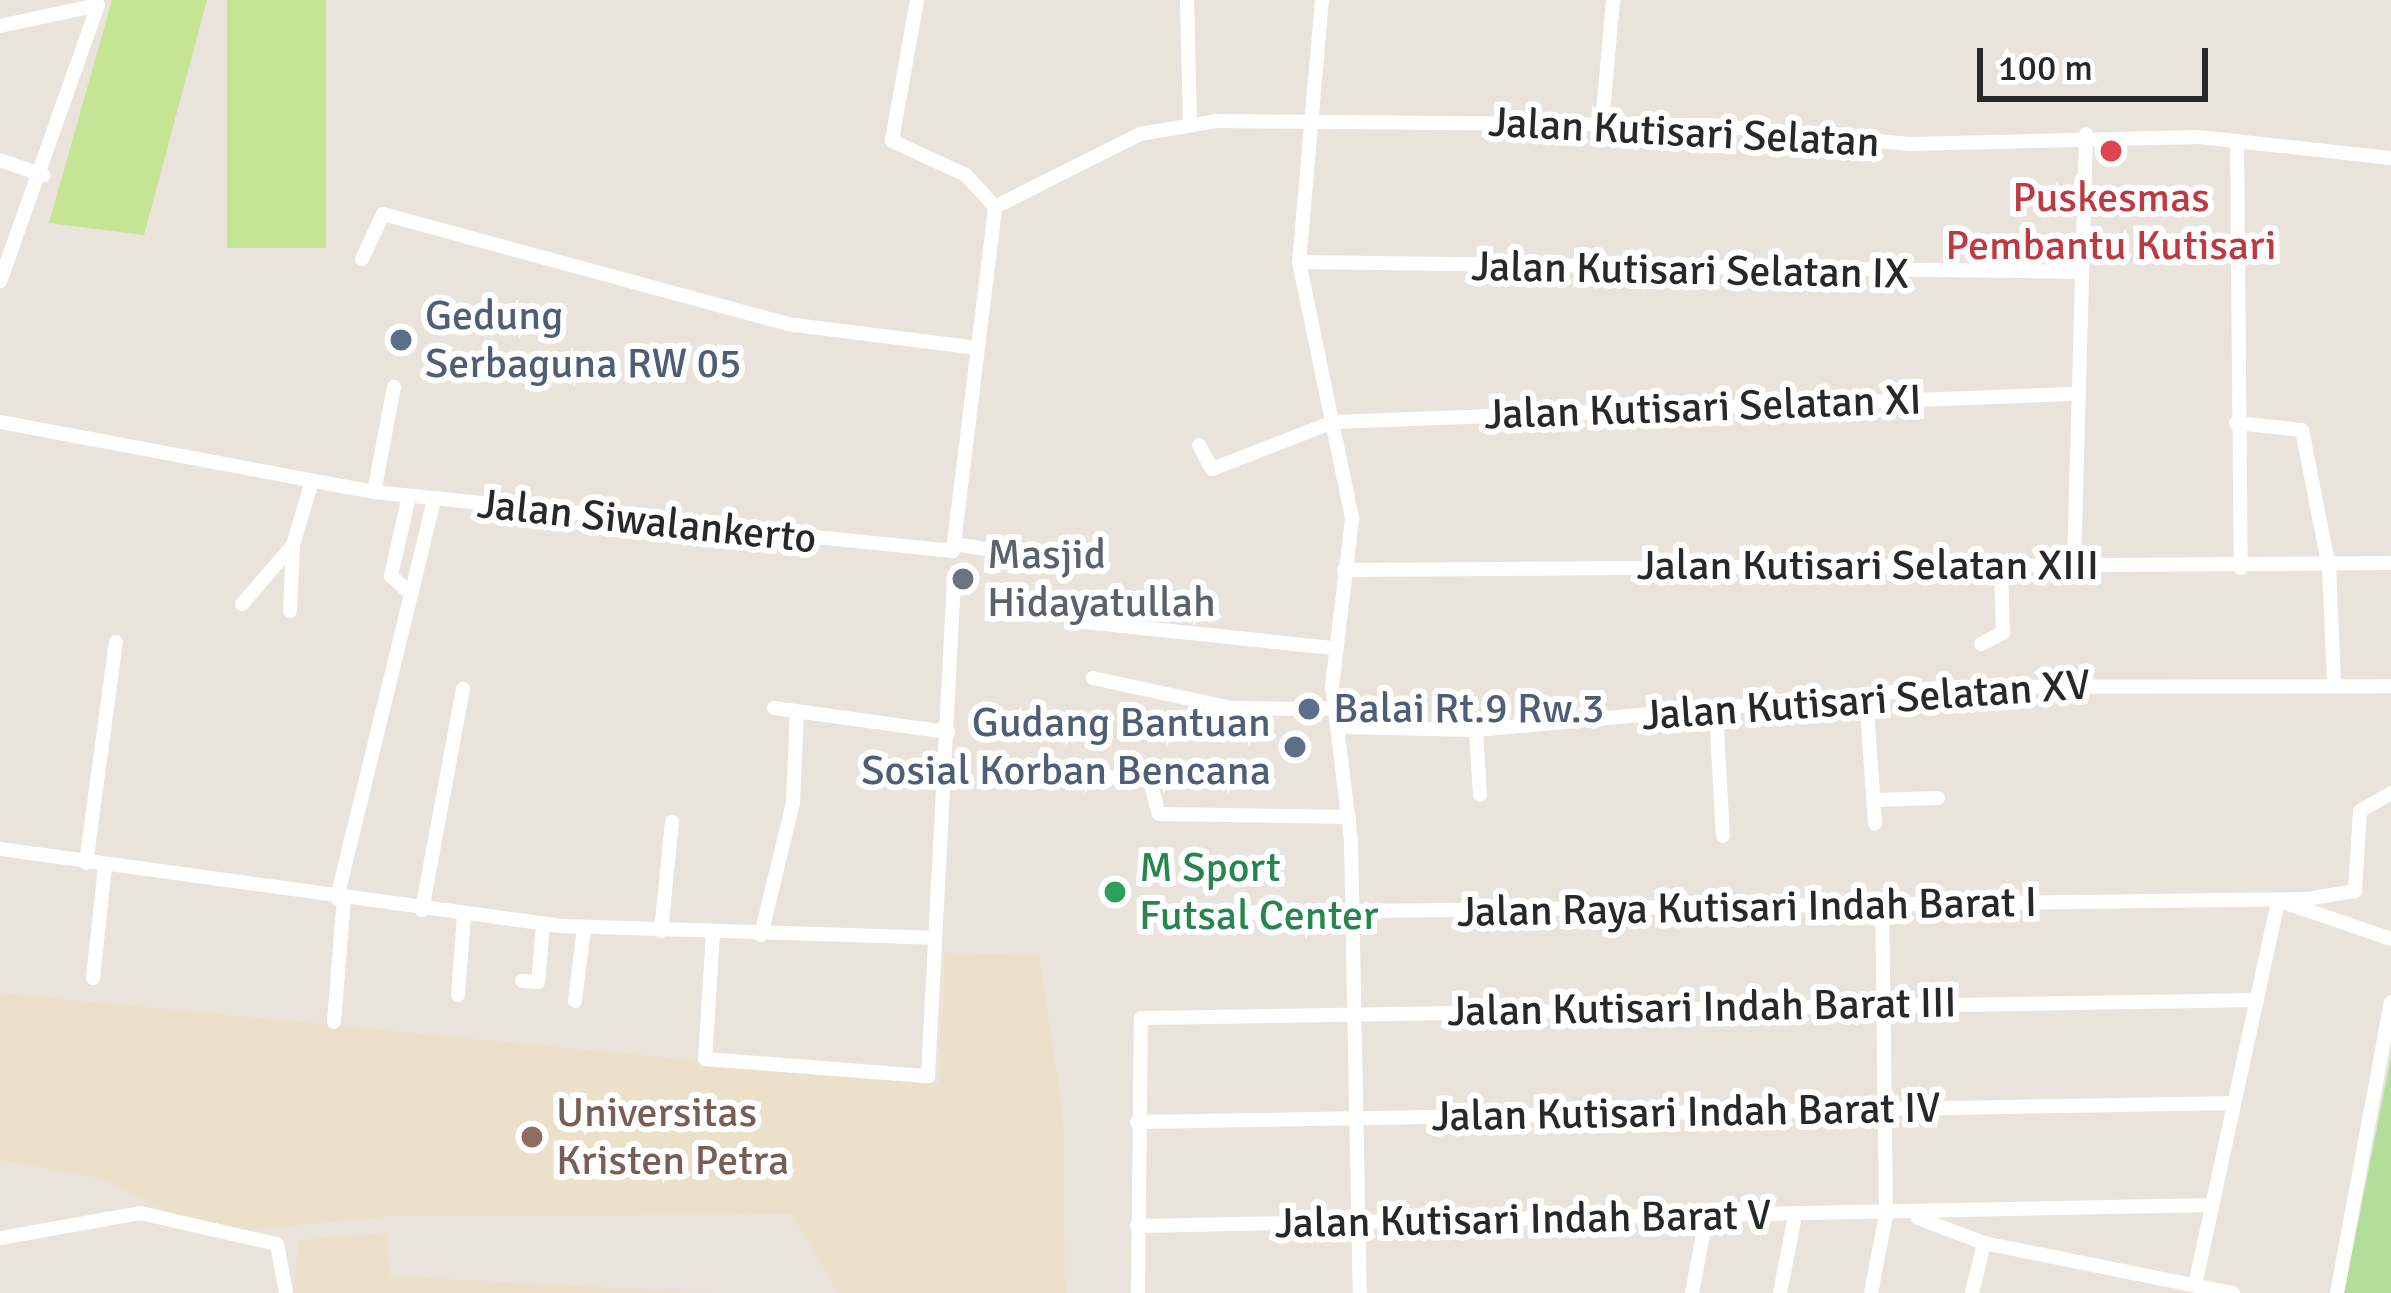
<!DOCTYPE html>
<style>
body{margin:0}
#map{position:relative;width:2391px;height:1293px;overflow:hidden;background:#eae3db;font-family:Signika,sans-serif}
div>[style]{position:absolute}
.education>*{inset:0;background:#ebe0ca}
.green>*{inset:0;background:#b2de99}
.pitch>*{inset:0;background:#c5e595;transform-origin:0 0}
.street>*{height:14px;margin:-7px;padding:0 7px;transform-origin:7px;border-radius:7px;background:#fff}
.dots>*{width:33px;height:33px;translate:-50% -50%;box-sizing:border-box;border:6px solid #fff;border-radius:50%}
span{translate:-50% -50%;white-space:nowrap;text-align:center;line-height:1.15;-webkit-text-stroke:12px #fff;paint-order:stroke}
.street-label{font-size:42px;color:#282828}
.health-label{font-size:42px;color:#be3a42}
.service-label{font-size:42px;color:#4e5e75}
.left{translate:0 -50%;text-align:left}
.right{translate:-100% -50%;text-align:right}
.worship-label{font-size:42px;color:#5b616d}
.leisure-label{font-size:42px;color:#27864d}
.education-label{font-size:42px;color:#785e54}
.scale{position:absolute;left:1977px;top:48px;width:231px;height:54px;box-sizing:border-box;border:6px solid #282828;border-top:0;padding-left:15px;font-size:36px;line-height:42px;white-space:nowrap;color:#282828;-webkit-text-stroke:9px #fff;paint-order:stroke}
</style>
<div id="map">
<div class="education">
<div style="clip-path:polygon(945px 953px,1039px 955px,1063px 1114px,1065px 1293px,838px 1293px,792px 1214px,392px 1216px,248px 1230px,193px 1224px,103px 1179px,0 1160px,0 993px,939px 1084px)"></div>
<div style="clip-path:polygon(387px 1233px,390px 1276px,710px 1293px,293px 1293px,299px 1240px)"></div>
</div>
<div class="green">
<div style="clip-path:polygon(2391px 1057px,2391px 1293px,2344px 1293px)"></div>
</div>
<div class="pitch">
<div style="clip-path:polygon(112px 0,207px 0,144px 235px,49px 223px)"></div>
<div style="left:227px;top:0;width:99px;height:248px"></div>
</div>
<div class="street">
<div style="left:917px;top:0;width:143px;rotate:100.1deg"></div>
<div style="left:892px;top:141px;width:81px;rotate:24.7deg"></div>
<div style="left:966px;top:175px;width:43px;rotate:47.8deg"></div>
<div style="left:1187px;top:0;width:125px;rotate:88.6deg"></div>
<div style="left:1322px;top:0;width:263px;rotate:95deg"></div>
<div style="left:1299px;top:262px;width:262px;rotate:78.3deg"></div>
<div style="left:1352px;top:519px;width:168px;rotate:96.8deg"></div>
<div style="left:1332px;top:686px;width:155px;rotate:83deg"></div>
<div style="left:1351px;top:840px;width:453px;rotate:88.9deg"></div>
<div style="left:0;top:26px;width:100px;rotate:-12.1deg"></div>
<div style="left:98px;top:5px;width:293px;rotate:109.5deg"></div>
<div style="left:1602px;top:124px;width:124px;rotate:-84.9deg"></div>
<div style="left:2237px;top:141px;width:427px;rotate:89.5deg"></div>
<div style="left:0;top:160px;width:46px;rotate:19.2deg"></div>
<div style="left:362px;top:259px;width:50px;rotate:-65deg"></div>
<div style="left:383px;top:214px;width:419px;rotate:15.2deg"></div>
<div style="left:787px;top:324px;width:184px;rotate:7.2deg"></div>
<div style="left:1299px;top:262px;width:781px;rotate:0.73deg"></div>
<div style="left:0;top:422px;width:380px;rotate:10.6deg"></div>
<div style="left:374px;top:492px;width:582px;rotate:5.82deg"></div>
<div style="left:953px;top:551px;width:347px;rotate:-83deg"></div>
<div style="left:995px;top:207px;width:162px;rotate:-26.7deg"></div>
<div style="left:1140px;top:134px;width:77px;rotate:-9.7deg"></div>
<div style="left:1216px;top:121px;width:493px;rotate:0.5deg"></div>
<div style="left:1709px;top:125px;width:202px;rotate:5.4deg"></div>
<div style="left:1910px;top:144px;width:288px;rotate:-1.4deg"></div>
<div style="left:2198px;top:137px;width:194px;rotate:6.2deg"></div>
<div style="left:2236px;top:423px;width:66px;rotate:6.1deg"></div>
<div style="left:2302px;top:430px;width:140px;rotate:78.9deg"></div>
<div style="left:2329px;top:567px;width:113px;rotate:87.5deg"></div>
<div style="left:1199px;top:445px;width:27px;rotate:62deg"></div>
<div style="left:1212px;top:469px;width:130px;rotate:-21.2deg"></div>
<div style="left:1333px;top:422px;width:741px;rotate:-2.17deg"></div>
<div style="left:374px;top:492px;width:107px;rotate:-79.2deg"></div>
<div style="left:409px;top:496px;width:82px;rotate:102.7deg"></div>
<div style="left:391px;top:576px;width:24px;rotate:42deg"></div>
<div style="left:953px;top:544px;width:133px;rotate:8.7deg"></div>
<div style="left:2074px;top:564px;width:430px;rotate:-88.4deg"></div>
<div style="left:1344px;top:570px;width:1047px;rotate:-0.38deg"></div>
<div style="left:242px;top:604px;width:78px;rotate:-49.2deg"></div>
<div style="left:293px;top:545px;width:67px;rotate:-73.5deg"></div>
<div style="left:290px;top:611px;width:66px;rotate:-87.4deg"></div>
<div style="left:1085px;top:622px;width:249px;rotate:6deg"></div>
<div style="left:1981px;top:644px;width:25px;rotate:-27deg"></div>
<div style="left:2003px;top:633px;width:68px;rotate:-91.7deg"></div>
<div style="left:1093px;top:678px;width:142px;rotate:12.2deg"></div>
<div style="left:1232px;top:708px;width:71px;rotate:0.8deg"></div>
<div style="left:1866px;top:695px;width:129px;rotate:86deg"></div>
<div style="left:774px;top:708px;width:176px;rotate:7.9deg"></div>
<div style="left:1314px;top:709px;width:20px;rotate:-3deg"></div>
<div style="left:1716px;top:712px;width:124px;rotate:86.8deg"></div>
<div style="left:1342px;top:727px;width:134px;rotate:1.3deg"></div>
<div style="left:1476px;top:730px;width:475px;rotate:-5.2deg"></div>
<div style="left:1949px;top:687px;width:442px;rotate:-0.1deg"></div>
<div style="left:1476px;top:730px;width:65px;rotate:86.5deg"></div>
<div style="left:1078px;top:774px;width:72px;rotate:5.6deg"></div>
<div style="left:1150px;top:781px;width:34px;rotate:75deg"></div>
<div style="left:1159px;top:814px;width:190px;rotate:0.9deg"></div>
<div style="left:1875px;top:800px;width:63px;rotate:-1.8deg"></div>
<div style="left:0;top:849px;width:567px;rotate:7.8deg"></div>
<div style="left:562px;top:926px;width:373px;rotate:1.8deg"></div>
<div style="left:86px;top:863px;width:223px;rotate:-82.3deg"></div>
<div style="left:337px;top:898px;width:410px;rotate:-76.3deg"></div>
<div style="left:2283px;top:902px;width:114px;rotate:18.9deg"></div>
<div style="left:422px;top:910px;width:225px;rotate:-79.5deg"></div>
<div style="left:1215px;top:913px;width:1092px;rotate:-0.73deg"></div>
<div style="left:2307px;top:899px;width:49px;rotate:-9.5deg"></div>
<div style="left:2355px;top:891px;width:80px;rotate:-86.4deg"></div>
<div style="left:2360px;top:811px;width:36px;rotate:-30deg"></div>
<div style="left:661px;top:931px;width:110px;rotate:-84.2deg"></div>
<div style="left:713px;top:933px;width:126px;rotate:93.6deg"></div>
<div style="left:705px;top:1059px;width:224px;rotate:4.4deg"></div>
<div style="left:928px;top:1076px;width:493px;rotate:-87deg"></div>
<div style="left:761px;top:935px;width:136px;rotate:-76.4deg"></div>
<div style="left:793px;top:803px;width:91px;rotate:-87.5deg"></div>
<div style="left:93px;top:978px;width:113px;rotate:-83.9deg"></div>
<div style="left:522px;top:981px;width:16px;rotate:4deg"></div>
<div style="left:538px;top:982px;width:58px;rotate:-85.1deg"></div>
<div style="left:458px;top:995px;width:80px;rotate:-85.7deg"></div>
<div style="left:575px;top:1001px;width:74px;rotate:-83deg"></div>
<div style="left:334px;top:1022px;width:123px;rotate:-85.4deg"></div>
<div style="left:1137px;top:1122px;width:1097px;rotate:-0.99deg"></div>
<div style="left:1918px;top:1218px;width:71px;rotate:20.7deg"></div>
<div style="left:1984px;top:1243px;width:254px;rotate:11.4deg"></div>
<div style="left:1137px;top:1226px;width:1075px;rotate:-1.12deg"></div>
<div style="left:0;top:1238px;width:142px;rotate:-10.1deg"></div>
<div style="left:140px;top:1213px;width:140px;rotate:12.8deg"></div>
<div style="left:277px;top:1244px;width:50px;rotate:79.6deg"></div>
<div style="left:2195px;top:1285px;width:394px;rotate:-77.8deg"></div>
<div style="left:1138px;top:1293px;width:275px;rotate:-89.4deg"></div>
<div style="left:1141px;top:1018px;width:1116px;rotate:-0.92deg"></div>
<div style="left:1692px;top:1293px;width:76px;rotate:-79.4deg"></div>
<div style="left:1780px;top:1293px;width:78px;rotate:-79deg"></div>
<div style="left:1871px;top:1293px;width:79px;rotate:-79.1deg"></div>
<div style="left:1886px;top:1215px;width:309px;rotate:-90.7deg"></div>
<div style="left:1972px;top:1293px;width:51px;rotate:-76.5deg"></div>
<div style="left:2337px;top:1293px;width:296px;rotate:-79.5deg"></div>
</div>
<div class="dots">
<div style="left:2111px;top:151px;background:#e0444e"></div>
<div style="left:401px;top:340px;background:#5c6f8a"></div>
<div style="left:963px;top:579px;background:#6b7280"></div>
<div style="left:1309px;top:709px;background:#5c6f8a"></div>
<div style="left:1295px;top:747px;background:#5c6f8a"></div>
<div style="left:1115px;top:892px;background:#2e9e5b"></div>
<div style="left:532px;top:1137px;background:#8d6e63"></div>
</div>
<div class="street-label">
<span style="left:1684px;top:133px;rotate:3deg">Jalan Kutisari Selatan</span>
<span style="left:1690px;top:271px;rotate:1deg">Jalan Kutisari Selatan IX</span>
<span style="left:1703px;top:408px;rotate:-2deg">Jalan Kutisari Selatan XI</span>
<span style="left:647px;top:522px;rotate:6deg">Jalan Siwalankerto</span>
<span style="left:1868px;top:566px">Jalan Kutisari Selatan XIII</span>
<span style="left:1866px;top:701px;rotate:-4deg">Jalan Kutisari Selatan XV</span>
<span style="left:1747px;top:908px;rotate:-1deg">Jalan Raya Kutisari Indah Barat I</span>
<span style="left:1702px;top:1008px;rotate:-1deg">Jalan Kutisari Indah Barat III</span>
<span style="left:1686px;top:1113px;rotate:-1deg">Jalan Kutisari Indah Barat IV</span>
<span style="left:1523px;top:1220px;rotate:-1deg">Jalan Kutisari Indah Barat V</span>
</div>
<div class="health-label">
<span style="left:2111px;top:222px">Puskesmas<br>Pembantu Kutisari</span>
</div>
<div class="service-label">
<span class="left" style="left:425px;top:340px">Gedung<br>Serbaguna RW 05</span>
<span class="left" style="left:1333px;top:709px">Balai Rt.9 Rw.3</span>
<span class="right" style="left:1271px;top:747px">Gudang Bantuan<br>Sosial Korban Bencana</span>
</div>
<div class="worship-label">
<span class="left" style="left:987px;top:579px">Masjid<br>Hidayatullah</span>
</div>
<div class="leisure-label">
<span class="left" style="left:1139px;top:892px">M Sport<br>Futsal Center</span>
</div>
<div class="education-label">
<span class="left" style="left:556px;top:1137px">Universitas<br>Kristen Petra</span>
</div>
<div class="scale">100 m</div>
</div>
